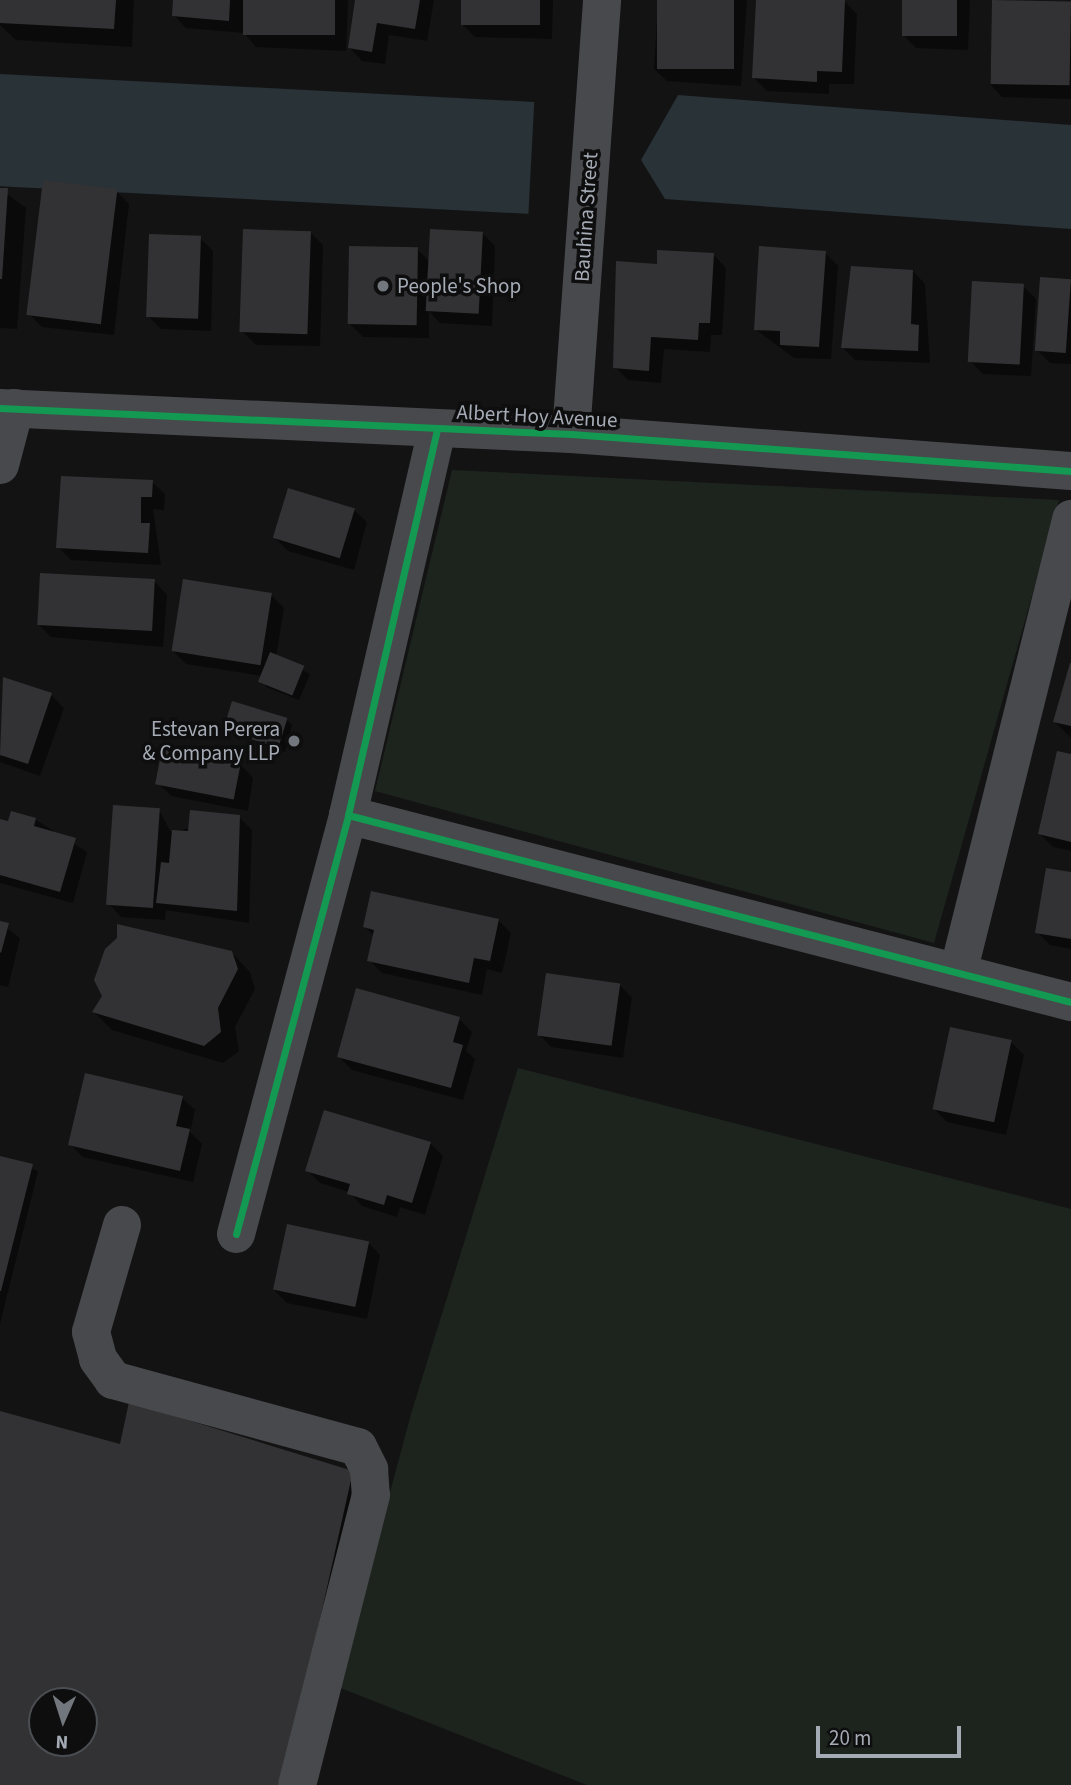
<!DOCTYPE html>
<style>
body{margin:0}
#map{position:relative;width:1071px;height:1785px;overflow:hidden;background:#131314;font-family:"Source Sans 3",sans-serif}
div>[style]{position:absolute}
.green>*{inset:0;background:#1d241e}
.water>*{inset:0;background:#293237;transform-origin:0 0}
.shadow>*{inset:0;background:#0007}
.building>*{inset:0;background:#323234;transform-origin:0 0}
.minor>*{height:38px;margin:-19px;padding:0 19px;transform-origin:19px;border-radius:19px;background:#48494c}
.cycleway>*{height:7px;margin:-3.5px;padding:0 3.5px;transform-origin:3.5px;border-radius:3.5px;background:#139951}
.dots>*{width:19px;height:19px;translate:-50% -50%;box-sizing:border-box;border:4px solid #0e0e0f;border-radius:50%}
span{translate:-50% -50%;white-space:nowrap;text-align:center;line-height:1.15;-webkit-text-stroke:7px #0e0e0f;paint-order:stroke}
.street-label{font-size:21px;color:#a5abb5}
.poi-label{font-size:21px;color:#a5abb5}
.left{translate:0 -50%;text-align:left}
.right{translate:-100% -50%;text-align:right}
.north{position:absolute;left:28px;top:1687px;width:70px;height:70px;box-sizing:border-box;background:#0e0e0f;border:2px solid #4a4d51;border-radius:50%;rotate:183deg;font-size:19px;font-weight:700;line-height:28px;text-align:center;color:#a5abb5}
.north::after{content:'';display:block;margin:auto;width:24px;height:32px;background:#72767d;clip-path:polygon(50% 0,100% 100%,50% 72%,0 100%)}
.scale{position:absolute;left:816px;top:1726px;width:145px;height:32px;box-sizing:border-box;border:4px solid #a5abb5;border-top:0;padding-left:9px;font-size:21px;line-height:24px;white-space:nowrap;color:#a5abb5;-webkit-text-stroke:5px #0e0e0f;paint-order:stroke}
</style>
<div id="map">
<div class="green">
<div style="clip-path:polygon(452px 470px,1059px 500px,934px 943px,375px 791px)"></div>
<div style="clip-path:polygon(518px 1068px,1071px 1209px,1071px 1785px,587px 1785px,338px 1687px,411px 1414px)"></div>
</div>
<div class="water">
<div style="left:0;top:74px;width:535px;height:112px;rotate:3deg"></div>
<div style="clip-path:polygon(678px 95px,1071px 125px,1071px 229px,665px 199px,641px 160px)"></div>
</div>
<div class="shadow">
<div style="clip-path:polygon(0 0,134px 0,132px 47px,16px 40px,0 25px)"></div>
<div style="clip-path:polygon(175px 0,348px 0,346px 51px,256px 47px,244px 33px,186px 28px,174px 15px)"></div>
<div style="clip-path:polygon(357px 0,434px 0,427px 41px,389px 35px,385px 64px,362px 61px,350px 48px)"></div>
<div style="clip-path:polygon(463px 0,553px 0,552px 39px,475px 37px,462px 24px)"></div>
<div style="clip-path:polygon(658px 0,747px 0,741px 86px,667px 81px,654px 69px)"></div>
<div style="clip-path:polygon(757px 0,844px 1px,857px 14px,854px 84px,829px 84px,829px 94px,767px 91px,754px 78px)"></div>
<div style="clip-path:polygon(904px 0,970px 0,968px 50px,916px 48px,903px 35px)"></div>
<div style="clip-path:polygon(994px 0,1071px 4px,1071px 99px,1002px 97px,990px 84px)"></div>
<div style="clip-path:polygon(0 189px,26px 208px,17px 329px,0 328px)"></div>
<div style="clip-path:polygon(116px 191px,129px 204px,114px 335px,42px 327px,29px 314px)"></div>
<div style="clip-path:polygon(310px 232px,323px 245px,320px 346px,256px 345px,243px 332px)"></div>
<div style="clip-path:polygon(482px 233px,495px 246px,492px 326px,440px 323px,429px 311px,429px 338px,363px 337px,350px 324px,417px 249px,430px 262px)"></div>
<div style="clip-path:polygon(200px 238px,213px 251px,211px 331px,161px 329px,148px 316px)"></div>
<div style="clip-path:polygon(825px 253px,838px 266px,831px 359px,794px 358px,755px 329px)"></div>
<div style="clip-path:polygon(714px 255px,726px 268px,722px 335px,711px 335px,710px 352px,664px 349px,661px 383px,628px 380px,615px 367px,658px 266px)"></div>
<div style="clip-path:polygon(913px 271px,925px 284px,930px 363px,855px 360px,842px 347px)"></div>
<div style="clip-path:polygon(1071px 280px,1071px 364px,1050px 363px,1037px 350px)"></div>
<div style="clip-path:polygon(1023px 286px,1036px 299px,1031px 376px,983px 374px,970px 361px)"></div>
<div style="clip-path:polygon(152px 482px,165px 494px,164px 510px,153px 509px,161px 565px,71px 560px,58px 547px)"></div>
<div style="clip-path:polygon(354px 510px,367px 522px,354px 570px,288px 551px,275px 538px)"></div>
<div style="clip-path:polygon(155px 582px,167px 595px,163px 647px,51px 637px,38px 624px)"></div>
<div style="clip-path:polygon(271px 595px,284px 608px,276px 657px,310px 674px,299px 700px,266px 687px,262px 676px,186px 664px,173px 651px)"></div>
<div style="clip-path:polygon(1071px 667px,1071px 738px,1055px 722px)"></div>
<div style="clip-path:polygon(4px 679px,51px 695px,64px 708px,40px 776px,0 762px)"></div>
<div style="clip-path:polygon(286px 719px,292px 725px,285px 752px,225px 731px)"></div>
<div style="clip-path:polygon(1071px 756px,1071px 851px,1053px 847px,1040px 834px)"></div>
<div style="clip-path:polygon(241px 765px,253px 778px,248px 811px,171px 796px,158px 783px)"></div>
<div style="clip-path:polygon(159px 810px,171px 832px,239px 817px,252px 830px,249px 923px,166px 910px,165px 920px,121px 917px,109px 904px)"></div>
<div style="clip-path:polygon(36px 820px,87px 852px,73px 903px,0 883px,0 821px)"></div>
<div style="clip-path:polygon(1071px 874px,1071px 949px,1050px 945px,1037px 932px)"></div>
<div style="clip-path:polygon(498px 920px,511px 933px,502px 973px,487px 969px,482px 995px,382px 973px,369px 960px,374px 936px,364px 926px)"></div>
<div style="clip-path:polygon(0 923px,20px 938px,8px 987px,0 985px)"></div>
<div style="clip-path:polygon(232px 953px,250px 972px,255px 989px,235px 1027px,239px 1051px,223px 1063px,112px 1030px,94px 1012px,104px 996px)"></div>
<div style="clip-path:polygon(620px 985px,632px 998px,623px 1058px,551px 1047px,539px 1034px)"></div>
<div style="clip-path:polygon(459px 1019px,472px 1032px,466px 1051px,475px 1059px,463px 1100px,352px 1070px,339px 1057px)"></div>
<div style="clip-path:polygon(1011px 1042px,1024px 1055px,1006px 1135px,947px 1122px,934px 1109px)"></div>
<div style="clip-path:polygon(182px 1098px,195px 1110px,190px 1132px,202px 1144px,193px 1182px,83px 1157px,70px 1144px)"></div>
<div style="clip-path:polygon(430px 1143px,443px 1156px,425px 1215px,400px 1207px,397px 1217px,362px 1206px,349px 1192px,320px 1183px,307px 1170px)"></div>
<div style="clip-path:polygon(0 1157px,38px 1171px,0 1324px)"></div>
<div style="clip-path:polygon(368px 1242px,380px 1255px,367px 1319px,287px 1303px,274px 1290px)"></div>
<div style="clip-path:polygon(evenodd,131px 1404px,365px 1485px,298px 1785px,0 1785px,0 1413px,121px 1446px,131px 1404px,42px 1701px,84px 1701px,84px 1743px,42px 1743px,42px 1701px)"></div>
</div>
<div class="building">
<div style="clip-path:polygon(0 0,116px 0,114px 29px,0 23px)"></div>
<div style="clip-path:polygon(173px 0,230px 0,229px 21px,172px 16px)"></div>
<div style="left:243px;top:0;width:92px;height:35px"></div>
<div style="clip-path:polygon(355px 0,420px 0,415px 29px,377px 23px,372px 52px,348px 48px)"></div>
<div style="left:461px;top:0;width:79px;height:25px"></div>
<div style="left:657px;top:0;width:77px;height:69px"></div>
<div style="clip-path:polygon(756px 0,845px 0,842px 72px,817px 71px,817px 82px,752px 78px)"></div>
<div style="left:902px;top:0;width:55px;height:36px"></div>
<div style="left:992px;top:0;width:79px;height:84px;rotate:1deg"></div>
<div style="left:43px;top:180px;width:75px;height:136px;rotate:7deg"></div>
<div style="clip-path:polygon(0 188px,8px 188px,2px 279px,0 279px)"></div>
<div style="left:243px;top:229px;width:68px;height:103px;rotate:2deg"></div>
<div style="left:430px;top:229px;width:53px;height:82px;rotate:3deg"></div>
<div style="left:149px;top:234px;width:52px;height:83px;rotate:2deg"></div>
<div style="left:349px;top:246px;width:69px;height:78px;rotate:1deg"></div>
<div style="clip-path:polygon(759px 246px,826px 251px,819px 347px,780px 345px,780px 331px,754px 330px)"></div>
<div style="clip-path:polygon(657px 250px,714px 253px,710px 323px,699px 323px,698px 340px,651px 337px,649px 371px,613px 368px,616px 261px,657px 264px)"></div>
<div style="clip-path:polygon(851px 266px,913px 270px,911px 324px,919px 325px,918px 351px,841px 348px)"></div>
<div style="left:1040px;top:277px;width:31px;height:74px;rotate:4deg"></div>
<div style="left:972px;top:281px;width:52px;height:81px;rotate:3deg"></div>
<div style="clip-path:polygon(61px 476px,153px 480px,152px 497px,141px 497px,141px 523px,150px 523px,148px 553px,56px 548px)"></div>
<div style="left:288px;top:488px;width:70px;height:52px;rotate:17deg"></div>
<div style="left:40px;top:573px;width:115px;height:52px;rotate:3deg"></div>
<div style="left:183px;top:579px;width:90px;height:73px;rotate:9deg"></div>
<div style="left:270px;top:652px;width:37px;height:32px;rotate:22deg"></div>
<div style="clip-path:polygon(1070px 663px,1071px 663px,1071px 726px,1053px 722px)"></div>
<div style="clip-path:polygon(3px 677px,52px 693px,28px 764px,0 755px)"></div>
<div style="left:232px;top:701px;width:58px;height:31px;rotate:17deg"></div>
<div style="left:162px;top:749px;width:80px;height:36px;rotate:11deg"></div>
<div style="clip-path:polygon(1057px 751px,1071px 754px,1071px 842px,1038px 834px)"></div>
<div style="left:113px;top:805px;width:47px;height:100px;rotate:4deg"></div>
<div style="clip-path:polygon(190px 810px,240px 815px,237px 911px,156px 903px,161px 862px,169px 863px,172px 830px,188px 831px)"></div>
<div style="clip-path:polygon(11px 811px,36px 818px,34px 826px,76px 838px,60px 892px,0 875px,0 819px,8px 821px)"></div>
<div style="clip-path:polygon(1046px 868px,1071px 872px,1071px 939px,1035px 933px)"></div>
<div style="clip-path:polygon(371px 891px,499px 919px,490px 961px,474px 958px,469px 983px,367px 961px,374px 930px,363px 927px)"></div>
<div style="clip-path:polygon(0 921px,9px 923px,1px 953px,0 952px)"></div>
<div style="clip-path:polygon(117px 924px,232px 951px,238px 969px,218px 1008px,221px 1032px,204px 1046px,92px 1012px,102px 996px,94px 980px,105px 949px,117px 938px)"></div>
<div style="left:546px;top:973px;width:75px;height:63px;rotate:8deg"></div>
<div style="clip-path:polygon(356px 988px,460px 1017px,453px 1042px,463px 1045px,451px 1088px,337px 1057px)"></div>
<div style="left:950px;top:1027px;width:63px;height:84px;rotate:12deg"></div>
<div style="clip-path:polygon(85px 1073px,183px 1096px,176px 1126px,190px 1129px,180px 1171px,68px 1145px)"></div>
<div style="clip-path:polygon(324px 1110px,431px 1142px,412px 1203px,387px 1195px,384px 1205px,347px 1194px,350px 1184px,305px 1171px)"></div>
<div style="clip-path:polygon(0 1156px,33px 1164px,1px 1291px,0 1291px)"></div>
<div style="left:287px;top:1224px;width:84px;height:67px;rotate:12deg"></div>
<div style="clip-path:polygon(evenodd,129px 1402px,353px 1471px,283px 1785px,0 1785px,0 1411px,120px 1444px,129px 1402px,42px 1701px,84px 1701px,84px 1743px,42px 1743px,42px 1701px)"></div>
</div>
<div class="minor">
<div style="left:0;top:408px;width:572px;rotate:2.61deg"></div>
<div style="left:571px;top:434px;width:501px;rotate:4.23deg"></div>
<div style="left:571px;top:434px;width:435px;rotate:-85.9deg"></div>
<div style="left:0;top:465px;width:59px;rotate:-75.3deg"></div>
<div style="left:348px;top:815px;width:747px;rotate:14.5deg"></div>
<div style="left:959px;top:969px;width:464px;rotate:-76deg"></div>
<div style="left:122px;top:1225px;width:111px;rotate:106.2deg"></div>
<div style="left:91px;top:1332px;width:28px;rotate:75deg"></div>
<div style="left:98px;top:1359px;width:26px;rotate:54deg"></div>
<div style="left:113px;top:1380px;width:254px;rotate:15.3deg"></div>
<div style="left:358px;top:1447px;width:25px;rotate:63deg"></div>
<div style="left:369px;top:1469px;width:26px;rotate:86deg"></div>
<div style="left:371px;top:1495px;width:299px;rotate:104.3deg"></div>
<div style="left:236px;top:1234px;width:434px;rotate:-75deg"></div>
<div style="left:348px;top:815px;width:397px;rotate:-77deg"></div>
</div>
<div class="cycleway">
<div style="left:0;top:408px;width:572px;rotate:2.61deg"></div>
<div style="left:571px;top:434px;width:501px;rotate:4.23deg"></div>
<div style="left:348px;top:815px;width:747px;rotate:14.5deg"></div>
<div style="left:236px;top:1234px;width:434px;rotate:-75deg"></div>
<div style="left:348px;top:815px;width:397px;rotate:-77deg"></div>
</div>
<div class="dots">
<div style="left:383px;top:286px;background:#72767d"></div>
<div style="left:294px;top:741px;background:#72767d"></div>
</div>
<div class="street-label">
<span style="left:586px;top:217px;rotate:-86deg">Bauhina Street</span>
<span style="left:537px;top:416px;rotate:3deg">Albert Hoy Avenue</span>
</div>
<div class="poi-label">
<span class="left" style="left:397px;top:286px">People's Shop</span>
<span class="right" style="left:280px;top:741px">Estevan Perera<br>&amp; Company LLP</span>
</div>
<div class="north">N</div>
<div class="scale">20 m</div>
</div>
